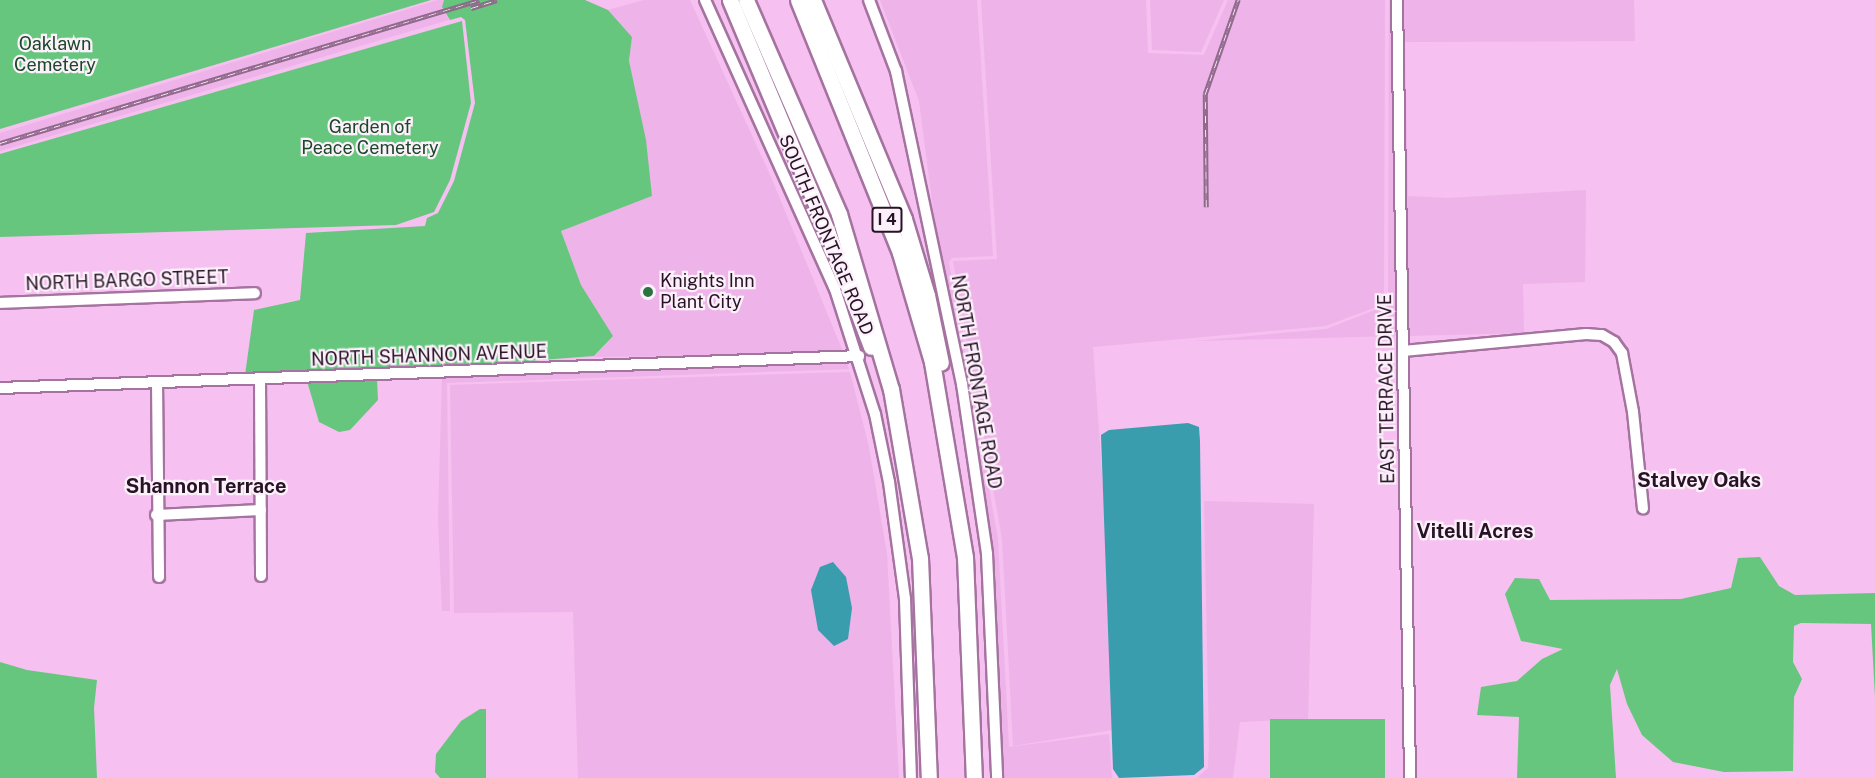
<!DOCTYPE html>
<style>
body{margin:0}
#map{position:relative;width:1875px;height:778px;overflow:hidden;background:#f6c0f0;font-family:"Public Sans",sans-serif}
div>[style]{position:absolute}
.built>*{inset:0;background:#eeb3e8}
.green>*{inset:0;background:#66c67e;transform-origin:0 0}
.water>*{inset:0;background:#399dad}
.roads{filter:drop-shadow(2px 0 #a4739f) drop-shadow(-2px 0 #a4739f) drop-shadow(0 2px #a4739f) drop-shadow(0 -2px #a4739f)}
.minor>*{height:10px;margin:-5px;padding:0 5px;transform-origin:5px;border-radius:5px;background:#fff}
.highway>*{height:15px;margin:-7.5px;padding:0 7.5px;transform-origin:7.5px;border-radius:7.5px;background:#fff}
.rail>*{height:4.5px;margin-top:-2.25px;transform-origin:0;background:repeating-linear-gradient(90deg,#fcf1fb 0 7px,#8f6a8b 0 14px);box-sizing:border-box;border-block:2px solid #8f6a8b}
.dots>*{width:16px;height:16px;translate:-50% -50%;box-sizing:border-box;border:3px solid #fcf1fb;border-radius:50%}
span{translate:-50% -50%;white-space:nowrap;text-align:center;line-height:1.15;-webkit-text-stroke:4.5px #fcf1fb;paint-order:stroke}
.shield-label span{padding:2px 4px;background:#fcf1fb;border:2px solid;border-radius:4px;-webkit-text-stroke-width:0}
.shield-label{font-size:16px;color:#271325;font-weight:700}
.park-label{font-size:18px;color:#1b4828}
.street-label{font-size:18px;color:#271325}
.poi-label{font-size:18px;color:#271325}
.left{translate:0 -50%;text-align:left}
.neighbourhood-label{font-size:20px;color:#271325;font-weight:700}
</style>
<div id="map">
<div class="built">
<div style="clip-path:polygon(438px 0,444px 0,442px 7px,449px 20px,0 151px,0 133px)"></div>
<div style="clip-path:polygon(644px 0,690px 0,771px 177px,844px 354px,594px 357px,613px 336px,581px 285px,561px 231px,652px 196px,629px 61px,632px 37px,608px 10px)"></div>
<div style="clip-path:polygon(880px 0,977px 0,993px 256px,952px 258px,949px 262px,998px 539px,1009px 747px,1109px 734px,1112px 778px,1002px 778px,992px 553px,967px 383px,936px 231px,919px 101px)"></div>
<div style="clip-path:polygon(981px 0,1146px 0,1148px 53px,1204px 55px,1228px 0,1385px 0,1384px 304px,1326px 326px,1093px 347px,1109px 572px,1112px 730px,1013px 746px,1002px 539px,953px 261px,997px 259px)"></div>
<div style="clip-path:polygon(1150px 0,1224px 0,1201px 52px,1152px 50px)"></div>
<div style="clip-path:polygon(1389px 0,1392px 0,1398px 336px,1194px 341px,1326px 329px,1388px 305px)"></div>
<div style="clip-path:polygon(1401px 0,1634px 0,1635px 41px,1405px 42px,1408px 196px,1448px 198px,1586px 190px,1585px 282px,1523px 284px,1524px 333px,1407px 336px)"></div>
<div style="clip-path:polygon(847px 363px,849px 369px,447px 383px,450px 611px,442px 611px,438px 520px,442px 376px)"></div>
<div style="clip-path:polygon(850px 372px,869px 447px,887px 554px,899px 778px,578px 778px,573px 612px,454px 613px,450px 385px)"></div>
<div style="clip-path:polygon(1204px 501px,1314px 504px,1308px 719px,1240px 722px,1233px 778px,1197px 778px,1208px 768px,1209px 742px)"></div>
</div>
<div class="green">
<div style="clip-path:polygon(0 0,431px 0,0 129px)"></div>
<div style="clip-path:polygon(444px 0,585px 0,608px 10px,632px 37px,629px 61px,646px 140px,652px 196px,561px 231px,581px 285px,613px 336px,594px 356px,433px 368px,245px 375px,254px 310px,300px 300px,306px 233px,425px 226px,427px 218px,438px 213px,454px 181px,475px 103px,465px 20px,461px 17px,450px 20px,442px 7px)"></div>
<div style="clip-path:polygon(462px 21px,471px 103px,450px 180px,434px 212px,396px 225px,0 237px,0 154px)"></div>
<div style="clip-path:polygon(377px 379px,378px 400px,350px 430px,339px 432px,319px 422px,307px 381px)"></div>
<div style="clip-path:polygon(1760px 557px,1779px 586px,1795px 595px,1875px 593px,1875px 697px,1871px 624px,1801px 623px,1794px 626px,1793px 662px,1802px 679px,1794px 697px,1793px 771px,1724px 772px,1673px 762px,1642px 735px,1627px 704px,1617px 669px,1610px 685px,1616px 778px,1517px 778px,1519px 717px,1477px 715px,1481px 687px,1517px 681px,1542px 659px,1563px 649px,1521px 641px,1505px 594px,1515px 578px,1539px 579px,1550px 600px,1681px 599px,1731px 588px,1738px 558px)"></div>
<div style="clip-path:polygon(0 662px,27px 670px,97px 680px,94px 708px,97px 778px,0 778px)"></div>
<div style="clip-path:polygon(480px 709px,486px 709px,486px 778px,440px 778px,435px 772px,436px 754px,461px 721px)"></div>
<div style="left:1270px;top:719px;width:115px;height:59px"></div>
</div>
<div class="water">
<div style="clip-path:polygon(1188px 423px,1199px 427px,1200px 441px,1204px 767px,1194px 775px,1119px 778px,1113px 769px,1101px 435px,1109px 430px)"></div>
<div style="clip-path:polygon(833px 562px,846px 577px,852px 608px,848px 639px,834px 646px,818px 630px,811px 590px,820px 567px)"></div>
</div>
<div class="roads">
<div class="minor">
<div style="left:705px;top:0;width:317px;rotate:65.8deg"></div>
<div style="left:835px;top:289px;width:131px;rotate:72.3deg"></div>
<div style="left:875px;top:414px;width:69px;rotate:78.4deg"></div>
<div style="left:889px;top:482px;width:118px;rotate:82.2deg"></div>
<div style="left:905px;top:599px;width:179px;rotate:88.1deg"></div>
<div style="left:869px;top:0;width:76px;rotate:69.2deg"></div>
<div style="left:896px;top:71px;width:320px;rotate:78.1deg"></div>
<div style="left:962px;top:384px;width:172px;rotate:81.6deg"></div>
<div style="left:987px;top:554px;width:224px;rotate:87.4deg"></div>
<div style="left:1397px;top:0;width:778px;rotate:89.04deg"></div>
<div style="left:0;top:303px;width:255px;rotate:-2.2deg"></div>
<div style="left:1403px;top:351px;width:184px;rotate:-5.3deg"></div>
<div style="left:1586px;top:334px;width:16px;rotate:4deg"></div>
<div style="left:1602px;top:335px;width:14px;rotate:30deg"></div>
<div style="left:1614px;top:342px;width:14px;rotate:54deg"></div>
<div style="left:1622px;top:353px;width:60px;rotate:79.4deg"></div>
<div style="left:1633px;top:412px;width:97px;rotate:84.1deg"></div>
<div style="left:260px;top:379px;width:197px;rotate:89.7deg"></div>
<div style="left:157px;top:382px;width:195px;rotate:89.4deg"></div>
<div style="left:0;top:388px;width:860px;rotate:-2.13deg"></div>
<div style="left:156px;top:515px;width:105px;rotate:-2.7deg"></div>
</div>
<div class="highway">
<div style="left:730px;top:0;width:251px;rotate:67.2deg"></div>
<div style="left:827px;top:231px;width:124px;rotate:69.2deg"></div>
<div style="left:746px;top:0;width:233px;rotate:66.5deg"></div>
<div style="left:839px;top:214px;width:183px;rotate:73.5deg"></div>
<div style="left:891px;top:389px;width:171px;rotate:80.3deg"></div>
<div style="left:920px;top:558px;width:220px;rotate:87.7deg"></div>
<div style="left:798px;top:0;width:273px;rotate:68deg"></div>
<div style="left:900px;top:253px;width:114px;rotate:73.6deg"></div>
<div style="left:932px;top:362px;width:198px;rotate:80.4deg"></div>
<div style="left:965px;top:557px;width:221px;rotate:87.7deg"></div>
<div style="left:813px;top:0;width:237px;rotate:67.4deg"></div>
<div style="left:904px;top:219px;width:79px;rotate:73.2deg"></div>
<div style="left:927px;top:295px;width:69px;rotate:78.4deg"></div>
</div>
</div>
<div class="rail">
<div style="left:471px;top:8px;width:27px;rotate:-17deg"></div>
<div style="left:0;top:143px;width:500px;rotate:-16.6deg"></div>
<div style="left:1206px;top:207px;width:113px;rotate:-90.5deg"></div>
<div style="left:1205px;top:94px;width:100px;rotate:-70.7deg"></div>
</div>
<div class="dots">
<div style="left:648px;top:292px;background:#2a723f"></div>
</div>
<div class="shield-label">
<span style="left:887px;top:220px">I 4</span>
</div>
<div class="park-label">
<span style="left:55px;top:55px">Oaklawn<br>Cemetery</span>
<span style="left:370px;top:138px">Garden of<br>Peace Cemetery</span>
</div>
<div class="street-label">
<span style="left:826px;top:235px;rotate:67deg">SOUTH FRONTAGE ROAD</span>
<span style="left:127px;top:281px;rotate:-2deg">NORTH BARGO STREET</span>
<span style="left:429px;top:356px;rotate:-2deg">NORTH SHANNON AVENUE</span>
<span style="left:976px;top:382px;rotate:80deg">NORTH FRONTAGE ROAD</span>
<span style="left:1387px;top:389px;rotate:-91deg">EAST TERRACE DRIVE</span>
</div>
<div class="poi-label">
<span class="left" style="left:660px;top:292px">Knights Inn<br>Plant City</span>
</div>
<div class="neighbourhood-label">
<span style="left:1699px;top:480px">Stalvey Oaks</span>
<span style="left:206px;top:486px">Shannon Terrace</span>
<span style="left:1475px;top:531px">Vitelli Acres</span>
</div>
</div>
